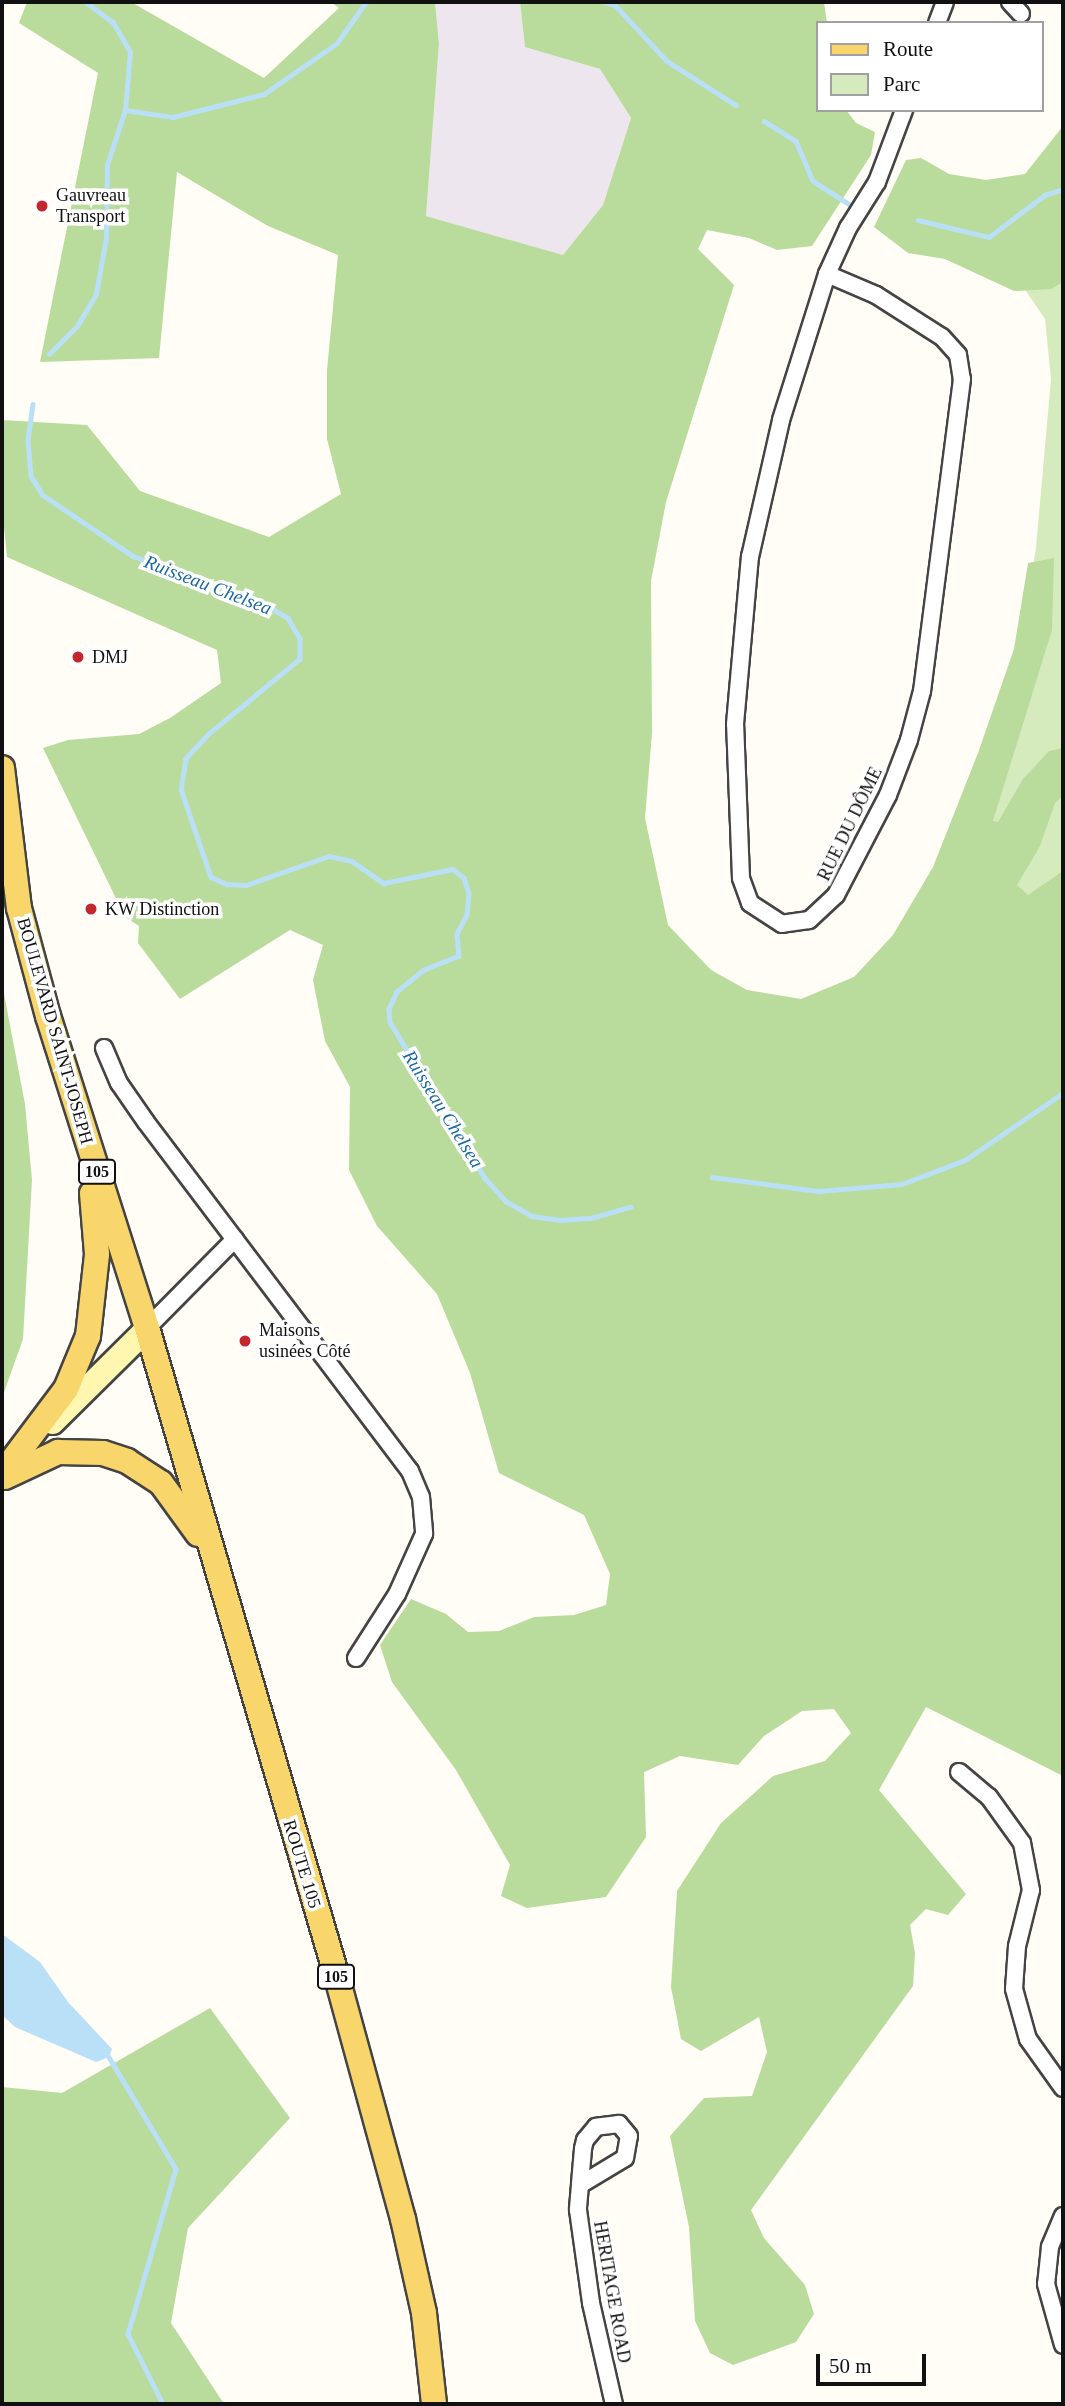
<!DOCTYPE html>
<meta charset="utf-8">
<style>
body{margin:0}
#map{position:relative;width:1065px;height:2406px;overflow:hidden;background:#fffdf5;font-family:Georgia,serif}
div>[style]{position:absolute}
.industrial>*{inset:0;background:#eee6ef}
.green>*{inset:0;background:#d5ebbd}
.forest>*{inset:0;background:#b9dc9c}
.water>*{inset:0;background:#b9e0f7}
.stream>*{height:4.5px;margin:-2.25px;padding:0 2.25px;transform-origin:2.25px;border-radius:2.25px;background:#b9e0f7}
.roads{filter:drop-shadow(2px 0 #444) drop-shadow(-2px 0 #444) drop-shadow(0 2px #444) drop-shadow(0 -2px #444)}
.street>*{height:16px;margin:-8px;padding:0 8px;transform-origin:8px;border-radius:8px;background:#fff}
.secondary>*{height:23px;margin:-11.5px;padding:0 11.5px;transform-origin:11.5px;border-radius:11.5px;background:#fff6b0}
.primary>*{height:24px;margin:-12px;padding:0 12px;transform-origin:12px;border-radius:12px;background:#f9d66b}
.dots>*{width:19px;height:19px;translate:-50% -50%;box-sizing:border-box;border:4px solid #fff;border-radius:50%}
span{translate:-50% -50%;white-space:nowrap;text-align:center;line-height:1.15;-webkit-text-stroke:7px #fff;paint-order:stroke}
.shield-label span{padding:2px 5px;background:#fff;border:2px solid;border-radius:5px;-webkit-text-stroke-width:0}
.shield-label{font-size:16px;color:#111;font-weight:700}
.poi-label{font-size:18px;color:#111}
.left{translate:0 -50%;text-align:left}
.street-label{font-size:18px;color:#111}
.water-label{font-size:19px;color:#1768a6;font-style:italic}
.frame{position:absolute;inset:0;border:4px solid #111;pointer-events:none}
.legend{position:absolute;left:816px;top:21px;width:228px;height:91px;box-sizing:border-box;background:#fff;border:2px solid #a0a0a0;margin:0;padding:9px 12px;list-style:none;font-size:21px;color:#111}
.legend li{display:flex;align-items:center;gap:14px;height:35px}
.legend b{width:35px;border:2px solid #a0a0a0}
.scale{position:absolute;left:816px;top:2354px;width:110px;height:32px;box-sizing:border-box;border:4px solid #111;border-top:0;padding-left:9px;font-size:21px;line-height:24px;white-space:nowrap;color:#111;-webkit-text-stroke:5px #fff;paint-order:stroke}
</style>
<div id="map">
<div class="industrial">
<div style="clip-path:polygon(435px 2px,520px 2px,525px 46px,600px 69px,631px 118px,603px 205px,563px 255px,426px 216px,439px 44px)"></div>
</div>
<div class="green">
<div style="clip-path:polygon(1063px 189px,1063px 1006px,937px 866px,1021px 639px,1036px 548px,1051px 379px,1045px 319px,989px 237px)"></div>
</div>
<div class="forest">
<div style="clip-path:polygon(27px 2px,131px 2px,264px 78px,339px 8px,331px 2px,435px 2px,439px 44px,426px 216px,563px 255px,603px 205px,631px 118px,600px 69px,525px 47px,520px 2px,824px 2px,827px 23px,818px 23px,818px 110px,846px 110px,856px 123px,875px 132px,871px 155px,812px 246px,777px 250px,749px 238px,707px 230px,698px 249px,734px 285px,666px 502px,651px 581px,652px 733px,645px 818px,668px 925px,711px 970px,747px 990px,801px 999px,854px 977px,893px 935px,933px 867px,978px 753px,1014px 649px,1028px 563px,1054px 558px,1052px 630px,993px 821px,998px 822px,1023px 779px,1049px 751px,1063px 748px,1063px 796px,1055px 803px,1040px 846px,1017px 885px,1028px 895px,1063px 871px,1063px 1771px,1061px 1775px,926px 1707px,879px 1790px,966px 1894px,948px 1915px,926px 1909px,910px 1925px,915px 1953px,913px 1986px,751px 2210px,764px 2238px,805px 2285px,814px 2314px,796px 2342px,733px 2365px,710px 2353px,695px 2321px,689px 2227px,670px 2136px,704px 2098px,752px 2096px,767px 2052px,759px 2017px,701px 2051px,681px 2039px,671px 1987px,677px 1891px,721px 1823px,773px 1776px,825px 1761px,851px 1733px,834px 1709px,802px 1711px,764px 1736px,738px 1765px,680px 1756px,644px 1772px,646px 1837px,606px 1897px,527px 1908px,501px 1896px,510px 1865px,456px 1770px,392px 1682px,380px 1645px,411px 1599px,446px 1614px,468px 1632px,499px 1631px,534px 1617px,574px 1615px,606px 1605px,610px 1574px,584px 1515px,499px 1473px,470px 1373px,437px 1294px,377px 1226px,349px 1170px,350px 1087px,325px 1041px,313px 980px,323px 945px,290px 930px,180px 999px,138px 943px,139px 926px,125px 917px,43px 748px,68px 740px,139px 734px,170px 718px,221px 683px,217px 650px,7px 557px,2px 507px,2px 420px,87px 425px,140px 491px,269px 537px,341px 494px,327px 439px,327px 370px,338px 255px,268px 226px,177px 172px,159px 358px,40px 362px,98px 73px,19px 23px)"></div>
<div style="clip-path:polygon(1063px 126px,1063px 282px,1051px 289px,1014px 291px,945px 259px,908px 253px,874px 227px,906px 160px,921px 158px,949px 174px,986px 180px,1025px 174px)"></div>
<div style="clip-path:polygon(2px 983px,25px 1104px,32px 1180px,23px 1339px,2px 1398px)"></div>
<div style="clip-path:polygon(210px 2008px,290px 2118px,188px 2228px,171px 2323px,224px 2404px,2px 2404px,2px 2087px,62px 2093px)"></div>
</div>
<div class="water">
<div style="clip-path:polygon(2px 1934px,40px 1962px,68px 2002px,112px 2049px,109px 2057px,96px 2062px,15px 2027px,2px 2015px)"></div>
</div>
<div class="stream">
<div style="left:605px;top:2px;width:10px;rotate:17deg"></div>
<div style="left:615px;top:5px;width:76px;rotate:47.1deg"></div>
<div style="left:667px;top:61px;width:82px;rotate:32.5deg"></div>
<div style="left:125px;top:110px;width:49px;rotate:8.3deg"></div>
<div style="left:173px;top:117px;width:94px;rotate:-14.2deg"></div>
<div style="left:264px;top:94px;width:89px;rotate:-34.9deg"></div>
<div style="left:337px;top:43px;width:50px;rotate:-54.7deg"></div>
<div style="left:764px;top:121px;width:38px;rotate:32deg"></div>
<div style="left:796px;top:141px;width:43px;rotate:67deg"></div>
<div style="left:813px;top:181px;width:43px;rotate:32.6deg"></div>
<div style="left:918px;top:220px;width:73px;rotate:13.5deg"></div>
<div style="left:989px;top:237px;width:70px;rotate:-36.9deg"></div>
<div style="left:1045px;top:195px;width:19px;rotate:-18deg"></div>
<div style="left:49px;top:354px;width:40px;rotate:-45deg"></div>
<div style="left:77px;top:326px;width:37px;rotate:-59deg"></div>
<div style="left:96px;top:294px;width:57px;rotate:-79.9deg"></div>
<div style="left:106px;top:238px;width:73px;rotate:-89.2deg"></div>
<div style="left:107px;top:165px;width:58px;rotate:-71.9deg"></div>
<div style="left:125px;top:110px;width:58px;rotate:-85.1deg"></div>
<div style="left:130px;top:52px;width:34px;rotate:-120deg"></div>
<div style="left:113px;top:23px;width:35px;rotate:-143deg"></div>
<div style="left:33px;top:404px;width:37px;rotate:98deg"></div>
<div style="left:28px;top:441px;width:35px;rotate:85deg"></div>
<div style="left:31px;top:476px;width:22px;rotate:58deg"></div>
<div style="left:43px;top:495px;width:109px;rotate:34.1deg"></div>
<div style="left:133px;top:556px;width:133px;rotate:19.4deg"></div>
<div style="left:258px;top:600px;width:35px;rotate:31deg"></div>
<div style="left:288px;top:618px;width:24px;rotate:60deg"></div>
<div style="left:300px;top:639px;width:20px;rotate:90deg"></div>
<div style="left:300px;top:659px;width:118px;rotate:140.5deg"></div>
<div style="left:209px;top:734px;width:34px;rotate:133deg"></div>
<div style="left:186px;top:759px;width:30px;rotate:99deg"></div>
<div style="left:181px;top:789px;width:93px;rotate:71.2deg"></div>
<div style="left:211px;top:877px;width:17px;rotate:24deg"></div>
<div style="left:227px;top:884px;width:19px;rotate:3deg"></div>
<div style="left:246px;top:885px;width:88px;rotate:-19.3deg"></div>
<div style="left:329px;top:856px;width:24px;rotate:12deg"></div>
<div style="left:352px;top:861px;width:39px;rotate:35deg"></div>
<div style="left:384px;top:883px;width:70px;rotate:-11.5deg"></div>
<div style="left:453px;top:869px;width:14px;rotate:39deg"></div>
<div style="left:464px;top:878px;width:16px;rotate:72deg"></div>
<div style="left:469px;top:893px;width:22px;rotate:95deg"></div>
<div style="left:467px;top:915px;width:21px;rotate:118deg"></div>
<div style="left:457px;top:934px;width:22px;rotate:85deg"></div>
<div style="left:459px;top:956px;width:38px;rotate:158deg"></div>
<div style="left:424px;top:970px;width:35px;rotate:141deg"></div>
<div style="left:397px;top:992px;width:19px;rotate:115deg"></div>
<div style="left:389px;top:1009px;width:13px;rotate:86deg"></div>
<div style="left:390px;top:1022px;width:183px;rotate:58.7deg"></div>
<div style="left:485px;top:1178px;width:31px;rotate:48deg"></div>
<div style="left:506px;top:1201px;width:30px;rotate:30deg"></div>
<div style="left:532px;top:1216px;width:28px;rotate:8deg"></div>
<div style="left:560px;top:1220px;width:31px;rotate:-4deg"></div>
<div style="left:591px;top:1218px;width:41px;rotate:-15.8deg"></div>
<div style="left:712px;top:1177px;width:108px;rotate:7.5deg"></div>
<div style="left:819px;top:1191px;width:83px;rotate:-4.8deg"></div>
<div style="left:902px;top:1184px;width:67px;rotate:-20.9deg"></div>
<div style="left:965px;top:1160px;width:119px;rotate:-34.4deg"></div>
<div style="left:109px;top:2057px;width:131px;rotate:59.1deg"></div>
<div style="left:176px;top:2169px;width:172px;rotate:106.2deg"></div>
<div style="left:128px;top:2334px;width:78px;rotate:63.4deg"></div>
</div>
<div class="roads">
<div class="street">
<div style="left:1010px;top:2px;width:16px;rotate:47deg"></div>
<div style="left:937px;top:23px;width:22px;rotate:-69deg"></div>
<div style="left:827px;top:274px;width:53px;rotate:23.2deg"></div>
<div style="left:876px;top:295px;width:78px;rotate:32.5deg"></div>
<div style="left:942px;top:337px;width:24px;rotate:48deg"></div>
<div style="left:958px;top:355px;width:24px;rotate:81deg"></div>
<div style="left:962px;top:379px;width:315px;rotate:97.3deg"></div>
<div style="left:922px;top:691px;width:51px;rotate:104.9deg"></div>
<div style="left:909px;top:740px;width:59px;rotate:110.9deg"></div>
<div style="left:888px;top:795px;width:113px;rotate:117.5deg"></div>
<div style="left:836px;top:895px;width:37px;rotate:137deg"></div>
<div style="left:809px;top:920px;width:27px;rotate:172deg"></div>
<div style="left:782px;top:924px;width:38px;rotate:-147deg"></div>
<div style="left:750px;top:903px;width:27px;rotate:-110deg"></div>
<div style="left:741px;top:878px;width:154px;rotate:-92.2deg"></div>
<div style="left:735px;top:724px;width:168px;rotate:-84.9deg"></div>
<div style="left:750px;top:557px;width:140px;rotate:-77.2deg"></div>
<div style="left:781px;top:420px;width:153px;rotate:-72.5deg"></div>
<div style="left:827px;top:274px;width:51px;rotate:-65.5deg"></div>
<div style="left:848px;top:228px;width:54px;rotate:-57.8deg"></div>
<div style="left:877px;top:182px;width:77px;rotate:-69.4deg"></div>
<div style="left:104px;top:1048px;width:38px;rotate:67deg"></div>
<div style="left:119px;top:1083px;width:47px;rotate:55.3deg"></div>
<div style="left:146px;top:1122px;width:438px;rotate:52.9deg"></div>
<div style="left:410px;top:1471px;width:28px;rotate:67deg"></div>
<div style="left:421px;top:1497px;width:37px;rotate:85deg"></div>
<div style="left:424px;top:1534px;width:66px;rotate:114.2deg"></div>
<div style="left:397px;top:1594px;width:76px;rotate:122.6deg"></div>
<div style="left:147px;top:1328px;width:125px;rotate:-45.3deg"></div>
<div style="left:959px;top:1772px;width:39px;rotate:40deg"></div>
<div style="left:989px;top:1797px;width:57px;rotate:54.3deg"></div>
<div style="left:1022px;top:1843px;width:48px;rotate:79.2deg"></div>
<div style="left:1031px;top:1890px;width:58px;rotate:104deg"></div>
<div style="left:1017px;top:1946px;width:43px;rotate:94deg"></div>
<div style="left:1014px;top:1989px;width:52px;rotate:74.4deg"></div>
<div style="left:1028px;top:2039px;width:60px;rotate:54.5deg"></div>
<div style="left:580px;top:2185px;width:52px;rotate:-31deg"></div>
<div style="left:625px;top:2158px;width:22px;rotate:-80deg"></div>
<div style="left:629px;top:2136px;width:16px;rotate:-130deg"></div>
<div style="left:619px;top:2124px;width:23px;rotate:173deg"></div>
<div style="left:596px;top:2127px;width:17px;rotate:130deg"></div>
<div style="left:585px;top:2140px;width:9px;rotate:103deg"></div>
<div style="left:583px;top:2149px;width:36px;rotate:95deg"></div>
<div style="left:580px;top:2185px;width:25px;rotate:95deg"></div>
<div style="left:578px;top:2210px;width:94px;rotate:82deg"></div>
<div style="left:591px;top:2303px;width:104px;rotate:77.2deg"></div>
<div style="left:1063px;top:2216px;width:34px;rotate:113deg"></div>
<div style="left:1050px;top:2247px;width:37px;rotate:96deg"></div>
<div style="left:1046px;top:2284px;width:63px;rotate:74.4deg"></div>
</div>
<div class="secondary">
<div style="left:52px;top:1422px;width:134px;rotate:-44.7deg"></div>
</div>
<div class="primary">
<div style="left:2px;top:768px;width:141px;rotate:83.1deg"></div>
<div style="left:19px;top:908px;width:112px;rotate:75deg"></div>
<div style="left:48px;top:1016px;width:327px;rotate:72.4deg"></div>
<div style="left:147px;top:1328px;width:673px;rotate:73.69deg"></div>
<div style="left:336px;top:1974px;width:254px;rotate:74.7deg"></div>
<div style="left:403px;top:2219px;width:96px;rotate:77.4deg"></div>
<div style="left:424px;top:2313px;width:92px;rotate:83.7deg"></div>
<div style="left:2px;top:1474px;width:106px;rotate:-53deg"></div>
<div style="left:66px;top:1389px;width:57px;rotate:-67.5deg"></div>
<div style="left:88px;top:1336px;width:82px;rotate:-83.7deg"></div>
<div style="left:97px;top:1254px;width:61px;rotate:-94.7deg"></div>
<div style="left:5px;top:1477px;width:59px;rotate:-25.3deg"></div>
<div style="left:58px;top:1452px;width:45px;rotate:1.3deg"></div>
<div style="left:103px;top:1453px;width:25px;rotate:18deg"></div>
<div style="left:127px;top:1461px;width:40px;rotate:32.9deg"></div>
<div style="left:161px;top:1483px;width:63px;rotate:54deg"></div>
</div>
</div>
<div class="dots">
<div style="left:42px;top:206px;background:#c4262e"></div>
<div style="left:78px;top:657px;background:#c4262e"></div>
<div style="left:91px;top:909px;background:#c4262e"></div>
<div style="left:245px;top:1341px;background:#c4262e"></div>
</div>
<div class="shield-label">
<span style="left:97px;top:1172px">105</span>
<span style="left:336px;top:1977px">105</span>
</div>
<div class="poi-label">
<span class="left" style="left:56px;top:206px">Gauvreau<br>Transport</span>
<span class="left" style="left:92px;top:657px">DMJ</span>
<span class="left" style="left:105px;top:909px">KW Distinction</span>
<span class="left" style="left:259px;top:1341px">Maisons<br>usinées Côté</span>
</div>
<div class="street-label">
<span style="left:850px;top:824px;rotate:-64deg">RUE DU DÔME</span>
<span style="left:55px;top:1031px;rotate:74deg">BOULEVARD SAINT-JOSEPH</span>
<span style="left:302px;top:1864px;rotate:73deg">ROUTE 105</span>
<span style="left:612px;top:2292px;rotate:80deg">HERITAGE ROAD</span>
</div>
<div class="water-label">
<span style="left:208px;top:585px;rotate:21deg">Ruisseau Chelsea</span>
<span style="left:443px;top:1109px;rotate:58deg">Ruisseau Chelsea</span>
</div>
<div class="frame"></div>
<ul class="legend">
<li><b style="height:9px;background:#f9d66b"></b>Route</li>
<li><b style="height:19px;background:#d5ebbd"></b>Parc</li>
</ul>
<div class="scale">50 m</div>
</div>
